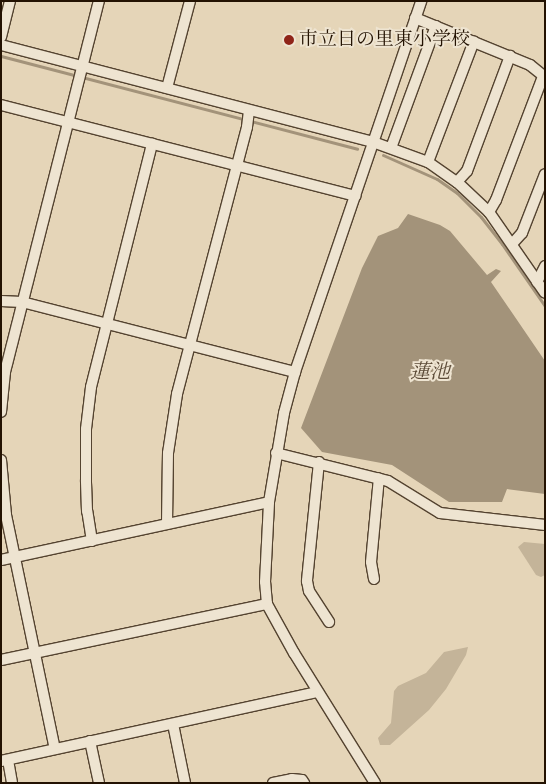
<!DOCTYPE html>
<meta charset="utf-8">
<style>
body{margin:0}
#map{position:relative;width:546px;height:784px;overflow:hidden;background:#e5d5b8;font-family:"IM FELL DW Pica","Noto Serif JP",serif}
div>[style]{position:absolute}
.green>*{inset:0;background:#c4b499}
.water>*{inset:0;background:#a3937a}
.stream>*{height:3px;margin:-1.5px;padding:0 1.5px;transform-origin:1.5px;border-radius:1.5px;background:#a3937a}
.roads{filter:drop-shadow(1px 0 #544330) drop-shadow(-1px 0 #544330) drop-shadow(0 1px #544330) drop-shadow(0 -1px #544330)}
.minor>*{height:10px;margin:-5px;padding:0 5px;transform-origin:5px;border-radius:5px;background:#eee4d1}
.dots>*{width:14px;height:14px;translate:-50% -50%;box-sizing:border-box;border:2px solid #eee4d1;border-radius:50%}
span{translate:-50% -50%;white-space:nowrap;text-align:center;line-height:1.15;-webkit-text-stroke:4px #eee4d1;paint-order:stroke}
.poi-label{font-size:19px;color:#231202}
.left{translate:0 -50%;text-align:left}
.water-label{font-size:20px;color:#5d4c38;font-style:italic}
.frame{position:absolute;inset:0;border:2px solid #231202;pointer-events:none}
</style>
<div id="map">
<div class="green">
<div style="clip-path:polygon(524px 542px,545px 544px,545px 575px,541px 577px,536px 575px,518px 547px)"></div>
<div style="clip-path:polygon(468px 647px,466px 655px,446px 689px,429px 710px,390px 745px,380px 745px,378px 738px,391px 723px,394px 691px,398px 686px,426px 673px,444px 652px)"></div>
</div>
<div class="water">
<div style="clip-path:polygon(408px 214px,440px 225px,450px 231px,487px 275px,496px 269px,501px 271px,491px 282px,545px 361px,545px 494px,507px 489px,502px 502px,449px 502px,392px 465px,322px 452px,301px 428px,362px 268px,378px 236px,398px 228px)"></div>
</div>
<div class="stream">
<div style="left:1px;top:56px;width:368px;rotate:14.6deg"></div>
<div style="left:383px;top:155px;width:59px;rotate:24deg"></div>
<div style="left:437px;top:179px;width:24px;rotate:35deg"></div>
<div style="left:457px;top:193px;width:34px;rotate:45deg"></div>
<div style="left:481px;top:217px;width:34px;rotate:52deg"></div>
<div style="left:502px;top:244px;width:75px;rotate:55.3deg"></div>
</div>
<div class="roads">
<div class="minor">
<div style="left:415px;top:18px;width:124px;rotate:22.2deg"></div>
<div style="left:530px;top:65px;width:19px;rotate:39deg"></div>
<div style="left:1px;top:37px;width:37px;rotate:-76deg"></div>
<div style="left:1px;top:45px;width:384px;rotate:14.6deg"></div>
<div style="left:373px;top:142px;width:59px;rotate:20deg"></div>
<div style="left:428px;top:162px;width:35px;rotate:35deg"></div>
<div style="left:457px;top:182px;width:44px;rotate:43.2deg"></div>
<div style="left:489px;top:212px;width:98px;rotate:55.3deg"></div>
<div style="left:167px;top:88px;width:90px;rotate:-75.2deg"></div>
<div style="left:1px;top:105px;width:366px;rotate:14.4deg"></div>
<div style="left:391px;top:148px;width:130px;rotate:-69.8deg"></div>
<div style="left:428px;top:162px;width:129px;rotate:-69.2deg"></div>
<div style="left:457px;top:182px;width:15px;rotate:-48deg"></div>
<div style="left:467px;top:171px;width:123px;rotate:-69.5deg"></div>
<div style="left:489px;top:212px;width:14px;rotate:-60deg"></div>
<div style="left:496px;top:200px;width:133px;rotate:-69.2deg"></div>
<div style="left:512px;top:244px;width:15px;rotate:-48deg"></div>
<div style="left:522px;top:233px;width:63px;rotate:-68.7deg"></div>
<div style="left:537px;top:282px;width:18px;rotate:-63deg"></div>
<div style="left:1px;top:301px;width:21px;rotate:3deg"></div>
<div style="left:22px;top:302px;width:282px;rotate:14.4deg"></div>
<div style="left:1px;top:412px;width:40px;rotate:-84.3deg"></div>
<div style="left:5px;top:372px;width:383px;rotate:-75.8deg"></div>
<div style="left:276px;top:453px;width:115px;rotate:14deg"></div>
<div style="left:388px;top:481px;width:61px;rotate:31.6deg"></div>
<div style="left:440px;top:513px;width:106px;rotate:6.5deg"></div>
<div style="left:1px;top:460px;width:55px;rotate:84.8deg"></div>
<div style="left:6px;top:515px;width:239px;rotate:78.2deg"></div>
<div style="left:319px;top:462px;width:120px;rotate:95.8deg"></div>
<div style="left:307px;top:581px;width:10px;rotate:79deg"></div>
<div style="left:309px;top:591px;width:37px;rotate:57deg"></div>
<div style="left:167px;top:524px;width:71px;rotate:-89.2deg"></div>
<div style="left:168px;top:453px;width:60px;rotate:-81.3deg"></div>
<div style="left:177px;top:394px;width:276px;rotate:-75.3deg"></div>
<div style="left:247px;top:127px;width:17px;rotate:-83deg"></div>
<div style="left:92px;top:541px;width:30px;rotate:-99deg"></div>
<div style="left:87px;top:511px;width:31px;rotate:-92deg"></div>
<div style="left:86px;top:480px;width:51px;rotate:-90deg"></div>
<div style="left:86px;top:429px;width:42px;rotate:-83.2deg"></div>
<div style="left:91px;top:387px;width:251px;rotate:-75.9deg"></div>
<div style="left:1px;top:560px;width:274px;rotate:-12.2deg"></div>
<div style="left:374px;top:579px;width:17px;rotate:-100deg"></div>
<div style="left:371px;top:562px;width:84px;rotate:-84.6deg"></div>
<div style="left:1px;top:660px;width:272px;rotate:-11.9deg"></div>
<div style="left:173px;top:724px;width:60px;rotate:78.5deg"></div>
<div style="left:90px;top:741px;width:43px;rotate:77.9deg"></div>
<div style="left:8px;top:760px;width:23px;rotate:80deg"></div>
<div style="left:1px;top:761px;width:323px;rotate:-12.3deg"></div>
<div style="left:273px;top:783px;width:19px;rotate:-12deg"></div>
<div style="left:292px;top:779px;width:10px;rotate:6deg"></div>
<div style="left:302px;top:780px;width:4px;rotate:56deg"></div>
<div style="left:375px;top:783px;width:153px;rotate:-121.9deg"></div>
<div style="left:294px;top:653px;width:56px;rotate:-118.9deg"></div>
<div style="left:267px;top:604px;width:22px;rotate:-95deg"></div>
<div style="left:265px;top:582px;width:80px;rotate:-87.1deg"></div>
<div style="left:269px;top:502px;width:90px;rotate:-80.4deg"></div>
<div style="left:284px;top:413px;width:42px;rotate:-75deg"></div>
<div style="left:295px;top:372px;width:392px;rotate:-71.2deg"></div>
</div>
</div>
<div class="dots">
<div style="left:289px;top:40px;background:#8f2418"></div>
</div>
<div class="poi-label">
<span class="left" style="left:299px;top:40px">市立日の里東小学校</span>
</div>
<div class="water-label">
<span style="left:430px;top:372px">蓮池</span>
</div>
<div class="frame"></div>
</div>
